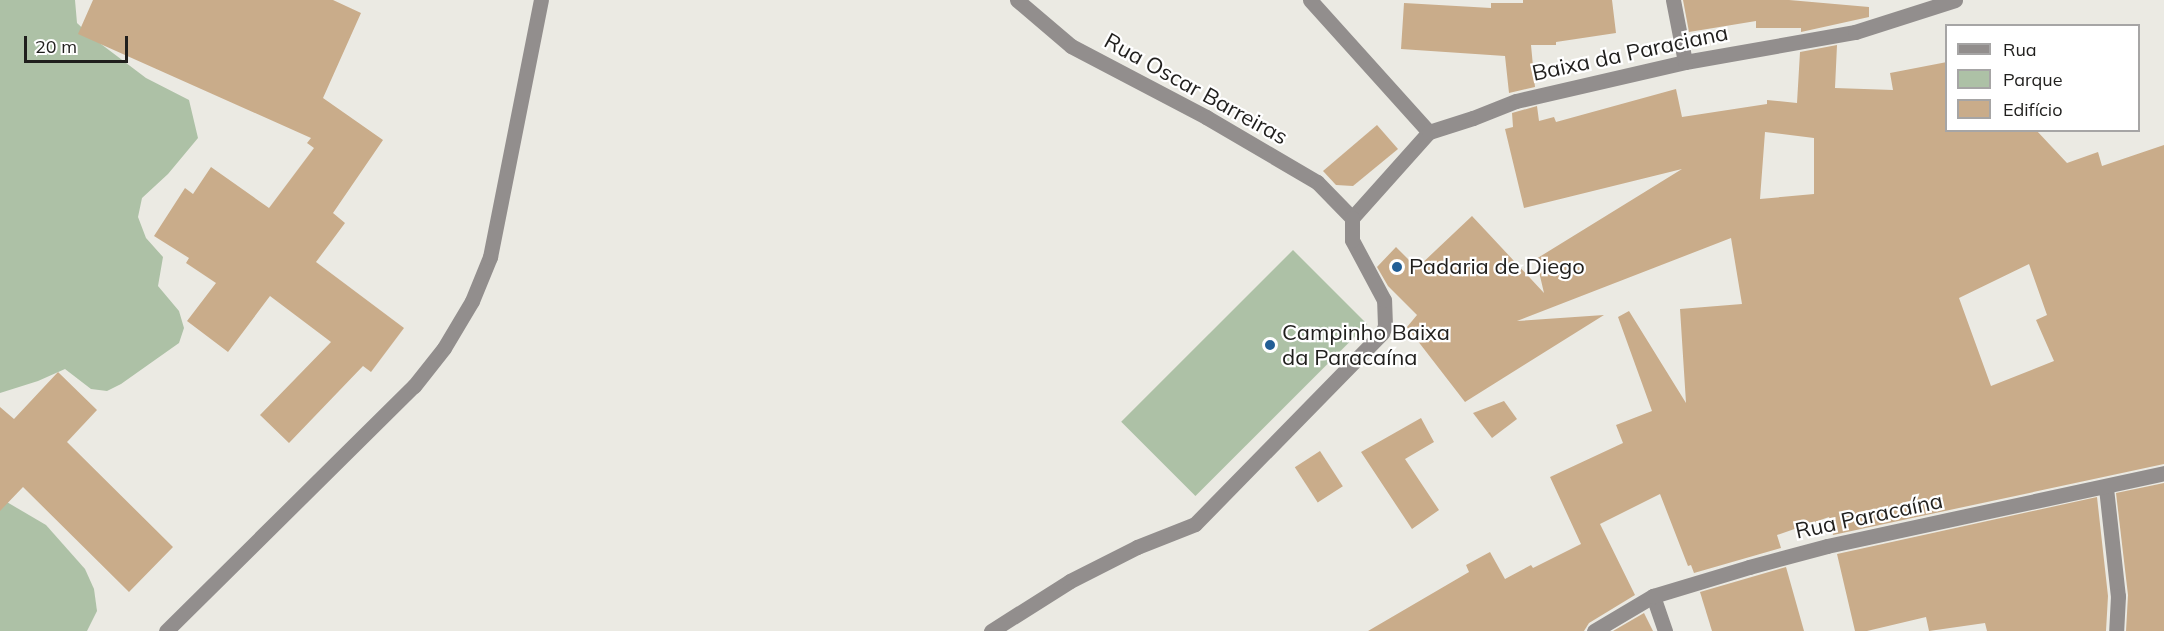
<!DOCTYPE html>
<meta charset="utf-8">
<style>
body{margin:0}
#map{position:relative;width:2164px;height:631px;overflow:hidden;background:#ebeae3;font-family:Mulish,sans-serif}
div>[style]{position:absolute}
.green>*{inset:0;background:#adc1a6;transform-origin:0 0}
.building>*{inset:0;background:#c9ac8a;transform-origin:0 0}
.lane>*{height:15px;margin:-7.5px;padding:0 7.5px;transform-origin:7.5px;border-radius:7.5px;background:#928e8d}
.street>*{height:15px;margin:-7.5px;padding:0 7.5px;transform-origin:7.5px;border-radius:7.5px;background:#928e8d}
.dots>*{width:16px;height:16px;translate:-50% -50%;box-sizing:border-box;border:3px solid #fff;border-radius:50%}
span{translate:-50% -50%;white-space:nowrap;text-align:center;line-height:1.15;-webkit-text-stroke:4.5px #fff;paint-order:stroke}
.street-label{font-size:22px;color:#201f1d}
.poi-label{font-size:22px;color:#201f1d}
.left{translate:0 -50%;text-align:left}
.legend{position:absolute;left:1945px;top:24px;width:195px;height:108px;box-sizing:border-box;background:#fff;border:2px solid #a6a5a5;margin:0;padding:8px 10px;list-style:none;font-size:18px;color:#201f1d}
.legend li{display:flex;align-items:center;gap:12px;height:30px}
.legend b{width:30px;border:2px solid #a6a5a5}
.scale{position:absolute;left:24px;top:36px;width:104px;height:27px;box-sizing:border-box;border:3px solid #201f1d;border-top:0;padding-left:8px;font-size:18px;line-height:21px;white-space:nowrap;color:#201f1d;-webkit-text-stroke:4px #fff;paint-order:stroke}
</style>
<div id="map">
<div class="green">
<div style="clip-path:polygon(0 0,75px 0,77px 23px,93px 38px,146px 78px,189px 100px,198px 138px,168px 174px,142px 198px,138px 217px,146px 238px,163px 257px,158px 286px,179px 311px,184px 328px,179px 343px,121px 384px,107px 391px,91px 389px,65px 369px,38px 381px,0 393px)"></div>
<div style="left:1293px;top:250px;width:105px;height:243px;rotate:45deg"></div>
<div style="clip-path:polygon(0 498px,46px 525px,85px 569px,94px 589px,97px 611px,87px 631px,0 631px)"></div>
</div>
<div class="building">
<div style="clip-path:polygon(93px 0,333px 0,361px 13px,323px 98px,383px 140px,333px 213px,345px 223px,316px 262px,404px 328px,371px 372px,363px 366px,289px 443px,260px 415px,331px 342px,270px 296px,228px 352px,187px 321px,216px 283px,186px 263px,189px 258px,154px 236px,185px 188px,193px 194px,211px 167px,269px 208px,314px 148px,307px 143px,311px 138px,78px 34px)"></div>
<div style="clip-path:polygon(1523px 0,1612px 0,1616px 33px,1556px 42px,1556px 45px,1531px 45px,1535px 87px,1509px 93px,1505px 56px,1401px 49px,1404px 3px,1491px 8px,1491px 3px,1523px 3px)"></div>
<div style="clip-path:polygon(1683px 0,1789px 0,1869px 7px,1869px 17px,1801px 32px,1801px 28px,1756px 28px,1756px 21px,1689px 32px)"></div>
<div style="clip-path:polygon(evenodd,1837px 45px,1835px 88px,1893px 90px,1890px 73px,1947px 62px,1947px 130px,2036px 130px,2067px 163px,2098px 152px,2102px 166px,2164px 145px,2164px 464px,1833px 535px,1829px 517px,1777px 535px,1781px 548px,1694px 573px,1691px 565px,1688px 566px,1660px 494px,1600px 524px,1635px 595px,1589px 623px,1584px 631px,1368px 631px,1469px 572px,1466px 565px,1490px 552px,1505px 579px,1531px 565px,1533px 568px,1581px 544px,1550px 477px,1623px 443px,1616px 425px,1652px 411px,1618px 317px,1629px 311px,1686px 403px,1680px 309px,1742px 304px,1731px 238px,1517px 321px,1604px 315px,1465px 402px,1407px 327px,1417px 315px,1388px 286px,1377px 267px,1396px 247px,1417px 268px,1472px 216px,1544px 293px,1536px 259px,1682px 169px,1524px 208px,1505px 129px,1513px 127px,1512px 113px,1537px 106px,1539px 121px,1554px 117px,1556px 122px,1676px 89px,1682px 117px,1767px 104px,1767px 100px,1797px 103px,1800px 52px,1837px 45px,1765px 132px,1814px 138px,1814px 194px,1760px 199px,1765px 132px,1837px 45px,2029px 264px,2047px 315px,2036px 320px,2054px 361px,1991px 386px,1959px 298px,2029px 264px)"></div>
<div style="clip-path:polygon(1377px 125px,1398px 149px,1353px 186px,1336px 185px,1323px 171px)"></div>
<div style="clip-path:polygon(58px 372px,97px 410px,67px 442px,173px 547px,129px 592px,23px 487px,0 511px,0 407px,14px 419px)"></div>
<div style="clip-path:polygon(1504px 401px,1517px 419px,1492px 438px,1473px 413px)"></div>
<div style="clip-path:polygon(1421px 418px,1434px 442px,1405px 459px,1439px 510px,1412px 529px,1361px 452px)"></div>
<div style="left:1320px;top:451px;width:42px;height:30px;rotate:57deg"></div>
<div style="clip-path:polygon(2164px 483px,2164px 631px,2126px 631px,2128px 595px,2116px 493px)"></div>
<div style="clip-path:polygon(2097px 497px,2108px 596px,2106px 631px,1987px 631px,1985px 623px,1929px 631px,1926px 617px,1867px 631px,1855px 631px,1837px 554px)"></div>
<div style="clip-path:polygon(1786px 567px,1804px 631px,1712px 631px,1700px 592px)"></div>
<div style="clip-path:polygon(1644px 613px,1653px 631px,1613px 631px)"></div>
</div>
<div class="lane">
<div style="left:1673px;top:0;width:63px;rotate:79deg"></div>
<div style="left:2106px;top:488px;width:109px;rotate:83.7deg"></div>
<div style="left:2118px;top:596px;width:35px;rotate:93deg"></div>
</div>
<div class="street">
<div style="left:1017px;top:0;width:71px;rotate:40.4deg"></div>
<div style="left:1071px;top:46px;width:153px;rotate:27.7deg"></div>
<div style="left:1206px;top:117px;width:129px;rotate:30.4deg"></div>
<div style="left:1317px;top:182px;width:50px;rotate:45.8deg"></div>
<div style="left:1310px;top:0;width:178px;rotate:48deg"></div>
<div style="left:1352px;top:218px;width:115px;rotate:-48.2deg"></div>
<div style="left:1429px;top:132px;width:46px;rotate:-17.7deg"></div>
<div style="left:1473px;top:118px;width:46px;rotate:-21.6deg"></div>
<div style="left:1516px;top:101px;width:173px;rotate:-13deg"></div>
<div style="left:1685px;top:62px;width:173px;rotate:-10deg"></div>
<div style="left:1855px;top:32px;width:105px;rotate:-17.7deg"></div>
<div style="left:1653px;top:596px;width:37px;rotate:71deg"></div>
<div style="left:166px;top:631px;width:349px;rotate:-44.7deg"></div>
<div style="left:414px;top:386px;width:48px;rotate:-51.7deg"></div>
<div style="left:444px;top:348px;width:55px;rotate:-59.2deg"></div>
<div style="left:472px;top:301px;width:48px;rotate:-67.8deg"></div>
<div style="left:490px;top:257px;width:262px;rotate:-78.8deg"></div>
<div style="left:991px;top:631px;width:93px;rotate:-32.3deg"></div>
<div style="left:1070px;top:581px;width:75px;rotate:-26.9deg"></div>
<div style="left:1137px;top:547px;width:62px;rotate:-21.6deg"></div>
<div style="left:1195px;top:524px;width:267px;rotate:-45.6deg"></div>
<div style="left:1382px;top:333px;width:8px;rotate:-67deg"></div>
<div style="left:1385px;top:326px;width:26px;rotate:-92deg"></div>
<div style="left:1384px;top:300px;width:68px;rotate:-118.1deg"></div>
<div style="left:1352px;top:240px;width:22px;rotate:-90deg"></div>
<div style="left:1594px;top:631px;width:69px;rotate:-30.7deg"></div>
<div style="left:1653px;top:596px;width:100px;rotate:-16.8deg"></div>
<div style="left:1749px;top:567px;width:81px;rotate:-15.1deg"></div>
<div style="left:1827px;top:546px;width:345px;rotate:-12.2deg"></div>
</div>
<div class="dots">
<div style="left:1397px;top:267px;background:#225e95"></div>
<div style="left:1270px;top:345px;background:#225e95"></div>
</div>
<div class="street-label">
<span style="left:1630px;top:53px;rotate:-12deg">Baixa da Paraciana</span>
<span style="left:1196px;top:89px;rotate:29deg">Rua Oscar Barreiras</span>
<span style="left:1869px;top:516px;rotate:-12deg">Rua Paracaína</span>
</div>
<div class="poi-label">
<span class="left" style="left:1409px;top:267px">Padaria de Diego</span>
<span class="left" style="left:1282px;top:345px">Campinho Baixa<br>da Paracaína</span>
</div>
<ul class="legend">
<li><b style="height:8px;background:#928e8d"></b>Rua</li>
<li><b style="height:16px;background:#adc1a6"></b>Parque</li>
<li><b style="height:16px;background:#c9ac8a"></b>Edifício</li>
</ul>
<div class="scale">20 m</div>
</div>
